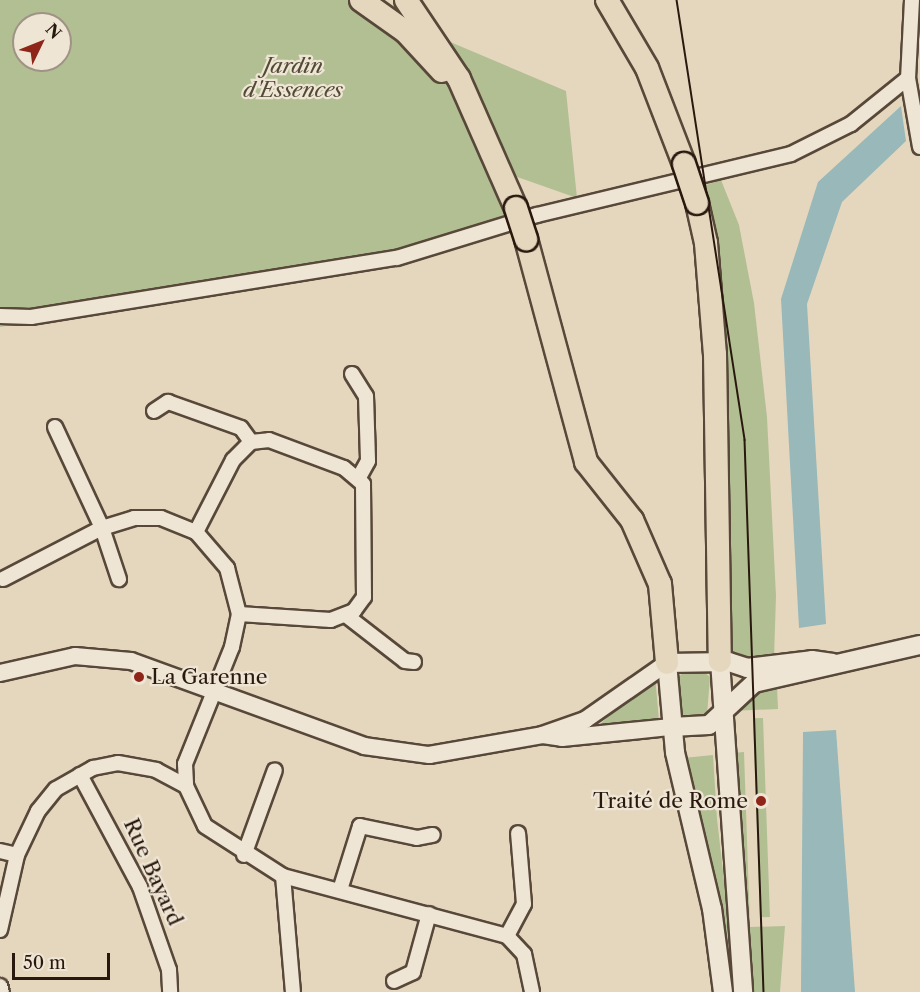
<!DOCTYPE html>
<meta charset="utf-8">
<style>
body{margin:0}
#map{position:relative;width:920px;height:992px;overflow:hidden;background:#e5d7be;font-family:"Libre Caslon Text",serif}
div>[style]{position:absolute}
.green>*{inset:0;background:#b2bf93;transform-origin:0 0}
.water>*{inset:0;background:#98b8b9}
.roads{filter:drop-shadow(2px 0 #584839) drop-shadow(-2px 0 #584839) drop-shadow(0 2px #584839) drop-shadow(0 -2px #584839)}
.minor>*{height:14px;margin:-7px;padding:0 7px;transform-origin:7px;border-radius:7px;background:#eee5d5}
.tertiary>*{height:16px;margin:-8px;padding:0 8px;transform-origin:8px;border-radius:8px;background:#eee5d5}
.secondary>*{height:18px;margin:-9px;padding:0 9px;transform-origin:9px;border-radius:9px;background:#eee5d5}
.trunk>*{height:22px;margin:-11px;padding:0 11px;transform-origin:11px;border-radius:11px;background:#e5d7be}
.tram>*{height:1.5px;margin:-0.75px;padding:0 0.75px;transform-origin:0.75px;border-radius:0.75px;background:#29180d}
.bridges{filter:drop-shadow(2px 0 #29180d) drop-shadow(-2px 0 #29180d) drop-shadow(0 2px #29180d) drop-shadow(0 -2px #29180d)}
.trunk-bridge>*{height:22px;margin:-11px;padding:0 11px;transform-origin:11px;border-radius:11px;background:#e5d7be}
.dots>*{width:16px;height:16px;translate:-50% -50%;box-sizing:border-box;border:3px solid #eee5d5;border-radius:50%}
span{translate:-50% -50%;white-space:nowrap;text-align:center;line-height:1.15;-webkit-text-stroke:4.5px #eee5d5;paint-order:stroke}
.park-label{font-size:21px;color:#524a35;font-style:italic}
.poi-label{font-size:21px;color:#29180d}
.left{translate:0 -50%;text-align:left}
.right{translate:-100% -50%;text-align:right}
.street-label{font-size:21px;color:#29180d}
.north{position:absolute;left:12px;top:12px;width:60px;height:60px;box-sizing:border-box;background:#eee5d5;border:2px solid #9f9385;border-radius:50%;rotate:47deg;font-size:16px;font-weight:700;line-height:24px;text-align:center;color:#29180d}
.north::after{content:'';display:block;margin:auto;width:21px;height:27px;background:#8f2418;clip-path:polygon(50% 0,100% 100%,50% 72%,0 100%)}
.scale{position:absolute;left:12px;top:953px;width:98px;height:27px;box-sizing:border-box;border:3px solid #29180d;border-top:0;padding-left:8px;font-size:18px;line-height:21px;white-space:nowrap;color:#29180d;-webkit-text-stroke:4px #eee5d5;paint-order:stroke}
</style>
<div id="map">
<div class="green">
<div style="clip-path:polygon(evenodd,0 0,351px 0,566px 91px,577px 198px,486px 166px,509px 224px,397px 258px,0 327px,0 0,24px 24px,60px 24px,60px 60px,24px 60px,24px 24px)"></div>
<div style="clip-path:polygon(721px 180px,739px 225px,754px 303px,767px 417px,776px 596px,774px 658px,743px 660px,728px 648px,700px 187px)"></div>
<div style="clip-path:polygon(685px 671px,703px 671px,710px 677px,707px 715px,687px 718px,679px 712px,677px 678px)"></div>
<div style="clip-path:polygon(655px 675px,659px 721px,596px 728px,610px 715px)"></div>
<div style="clip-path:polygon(777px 686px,778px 709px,731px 711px,745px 695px)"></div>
<div style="left:763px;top:718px;width:199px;height:10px;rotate:88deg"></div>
<div style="clip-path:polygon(744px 752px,750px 927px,785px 926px,780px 992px,749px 992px,733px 753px)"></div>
<div style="clip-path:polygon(713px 755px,717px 819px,737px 992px,730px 992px,683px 758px)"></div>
</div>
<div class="water">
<div style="clip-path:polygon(901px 106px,906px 141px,842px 202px,807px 304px,826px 624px,799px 628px,781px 299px,818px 182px)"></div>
<div style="clip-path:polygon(836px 730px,855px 992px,801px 992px,803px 732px)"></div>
</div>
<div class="roads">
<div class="minor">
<div style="left:912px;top:0;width:78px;rotate:92.9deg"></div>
<div style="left:908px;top:78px;width:70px;rotate:80.1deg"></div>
<div style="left:0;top:316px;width:31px;rotate:2deg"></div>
<div style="left:31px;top:317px;width:371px;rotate:-9.2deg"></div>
<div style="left:397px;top:258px;width:146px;rotate:-17.1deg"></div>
<div style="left:537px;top:215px;width:261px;rotate:-13.5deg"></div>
<div style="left:791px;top:154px;width:67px;rotate:-26.6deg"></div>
<div style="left:851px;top:124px;width:73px;rotate:-38.9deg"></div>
<div style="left:352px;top:374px;width:26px;rotate:58deg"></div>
<div style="left:366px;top:396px;width:65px;rotate:88.2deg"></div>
<div style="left:368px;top:461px;width:18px;rotate:119deg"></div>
<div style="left:154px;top:411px;width:17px;rotate:-33deg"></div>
<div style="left:168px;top:402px;width:77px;rotate:19.6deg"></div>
<div style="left:241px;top:428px;width:17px;rotate:54deg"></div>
<div style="left:55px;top:427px;width:111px;rotate:65deg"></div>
<div style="left:102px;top:528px;width:54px;rotate:71.6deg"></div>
<div style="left:196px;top:532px;width:81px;rotate:-62.8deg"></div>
<div style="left:233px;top:460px;width:25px;rotate:-45deg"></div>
<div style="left:251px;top:442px;width:18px;rotate:-6deg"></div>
<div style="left:269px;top:440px;width:80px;rotate:20.5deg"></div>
<div style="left:344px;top:468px;width:25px;rotate:40deg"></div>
<div style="left:363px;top:484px;width:113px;rotate:89.5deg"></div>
<div style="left:364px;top:597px;width:17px;rotate:126deg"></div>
<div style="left:354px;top:611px;width:25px;rotate:159deg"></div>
<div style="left:331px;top:620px;width:92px;rotate:-176.3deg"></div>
<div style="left:3px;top:579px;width:111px;rotate:-27.3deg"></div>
<div style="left:102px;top:528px;width:34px;rotate:-17deg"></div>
<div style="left:134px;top:518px;width:27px"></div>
<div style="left:161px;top:518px;width:38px;rotate:22deg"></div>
<div style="left:196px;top:532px;width:48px;rotate:49.3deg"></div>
<div style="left:227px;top:568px;width:48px;rotate:75.4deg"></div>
<div style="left:239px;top:614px;width:34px;rotate:102deg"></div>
<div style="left:232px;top:647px;width:126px;rotate:111.9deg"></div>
<div style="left:185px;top:764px;width:22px;rotate:87deg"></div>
<div style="left:186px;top:786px;width:44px;rotate:64.6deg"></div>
<div style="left:205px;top:826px;width:93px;rotate:32.7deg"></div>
<div style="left:283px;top:876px;width:232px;rotate:15deg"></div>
<div style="left:507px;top:936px;width:25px;rotate:47deg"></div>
<div style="left:524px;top:954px;width:39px;rotate:78deg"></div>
<div style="left:347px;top:616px;width:73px;rotate:37.8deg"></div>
<div style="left:405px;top:661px;width:9px;rotate:6deg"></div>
<div style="left:80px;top:775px;width:127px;rotate:61.8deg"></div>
<div style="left:140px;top:887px;width:88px;rotate:70.7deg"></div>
<div style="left:169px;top:970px;width:22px;rotate:87deg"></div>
<div style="left:0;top:851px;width:17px;rotate:13deg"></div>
<div style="left:244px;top:855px;width:90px;rotate:-70deg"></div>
<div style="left:283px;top:876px;width:116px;rotate:85.1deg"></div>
<div style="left:340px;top:890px;width:67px;rotate:-72.6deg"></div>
<div style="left:360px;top:826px;width:58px;rotate:11.9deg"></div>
<div style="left:417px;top:838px;width:16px;rotate:-11deg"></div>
<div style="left:0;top:930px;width:77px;rotate:-77.2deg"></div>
<div style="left:17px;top:855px;width:49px;rotate:-64.5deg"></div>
<div style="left:38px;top:811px;width:28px;rotate:-51deg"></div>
<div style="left:56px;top:789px;width:43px;rotate:-29.6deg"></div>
<div style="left:93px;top:768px;width:25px;rotate:-11deg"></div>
<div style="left:118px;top:763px;width:39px;rotate:10deg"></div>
<div style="left:156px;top:770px;width:34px;rotate:28deg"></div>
<div style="left:507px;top:936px;width:36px;rotate:-62deg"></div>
<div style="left:524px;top:904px;width:71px;rotate:-94.8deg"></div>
<div style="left:394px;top:981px;width:21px;rotate:-25deg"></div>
<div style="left:413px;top:972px;width:60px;rotate:-74.6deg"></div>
<div style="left:0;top:986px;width:6px;rotate:72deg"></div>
</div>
<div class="tertiary">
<div style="left:0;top:673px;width:77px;rotate:-12.8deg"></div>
<div style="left:75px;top:656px;width:56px;rotate:5.1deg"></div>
<div style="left:131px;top:661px;width:248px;rotate:20deg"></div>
<div style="left:364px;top:746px;width:66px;rotate:7.9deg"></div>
<div style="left:429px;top:755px;width:115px;rotate:-10deg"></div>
<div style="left:542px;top:735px;width:46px;rotate:-19.2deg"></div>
<div style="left:585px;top:720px;width:100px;rotate:-34.8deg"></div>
<div style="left:543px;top:735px;width:19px;rotate:9deg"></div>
<div style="left:562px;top:738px;width:110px;rotate:-5.8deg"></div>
</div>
<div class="secondary">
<div style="left:720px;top:661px;width:332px;rotate:86deg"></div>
<div style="left:671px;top:727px;width:38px;rotate:-3deg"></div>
<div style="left:709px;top:725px;width:62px;rotate:-43deg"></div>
<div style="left:754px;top:683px;width:170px;rotate:-12.9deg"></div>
<div style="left:723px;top:992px;width:84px;rotate:-97.5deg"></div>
<div style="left:712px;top:909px;width:161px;rotate:-103.3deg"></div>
<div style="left:675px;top:752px;width:89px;rotate:-95.1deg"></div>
<div style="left:667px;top:663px;width:62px;rotate:-0.9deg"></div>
<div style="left:729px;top:662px;width:19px;rotate:18deg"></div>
<div style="left:747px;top:668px;width:65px;rotate:-7deg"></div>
<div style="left:812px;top:660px;width:21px;rotate:8deg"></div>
</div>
<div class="trunk">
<div style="left:361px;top:0;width:55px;rotate:35.4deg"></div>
<div style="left:406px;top:32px;width:53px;rotate:47.3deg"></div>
<div style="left:406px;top:0;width:95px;rotate:56.1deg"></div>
<div style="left:459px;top:79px;width:141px;rotate:66.2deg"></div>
<div style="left:607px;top:0;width:79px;rotate:59.5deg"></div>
<div style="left:647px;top:68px;width:103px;rotate:68.9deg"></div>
<div style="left:697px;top:203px;width:41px;rotate:77.3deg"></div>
<div style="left:706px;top:243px;width:111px;rotate:85.4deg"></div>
<div style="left:715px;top:354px;width:307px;rotate:89.1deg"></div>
<div style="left:526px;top:239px;width:231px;rotate:74.9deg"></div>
<div style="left:586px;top:462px;width:74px;rotate:51.6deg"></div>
<div style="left:632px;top:520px;width:70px;rotate:66.4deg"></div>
<div style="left:660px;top:584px;width:79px;rotate:84.9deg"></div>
</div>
</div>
<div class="tram">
<div style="left:677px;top:0;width:445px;rotate:81.2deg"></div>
<div style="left:745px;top:440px;width:552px;rotate:88.03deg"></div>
</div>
<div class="bridges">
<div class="trunk-bridge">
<div style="left:684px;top:164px;width:41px;rotate:71.6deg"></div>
<div style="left:516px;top:208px;width:33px;rotate:72deg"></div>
</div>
</div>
<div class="dots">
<div style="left:139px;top:677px;background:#8f2418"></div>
<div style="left:761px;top:801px;background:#8f2418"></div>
</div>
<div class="park-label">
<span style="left:293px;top:78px">Jardin<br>d'Essences</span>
</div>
<div class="poi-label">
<span class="left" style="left:151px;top:677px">La Garenne</span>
<span class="right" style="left:748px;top:801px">Traité de Rome</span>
</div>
<div class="street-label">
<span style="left:153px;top:872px;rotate:66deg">Rue Bayard</span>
</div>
<div class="north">N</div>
<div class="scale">50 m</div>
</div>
